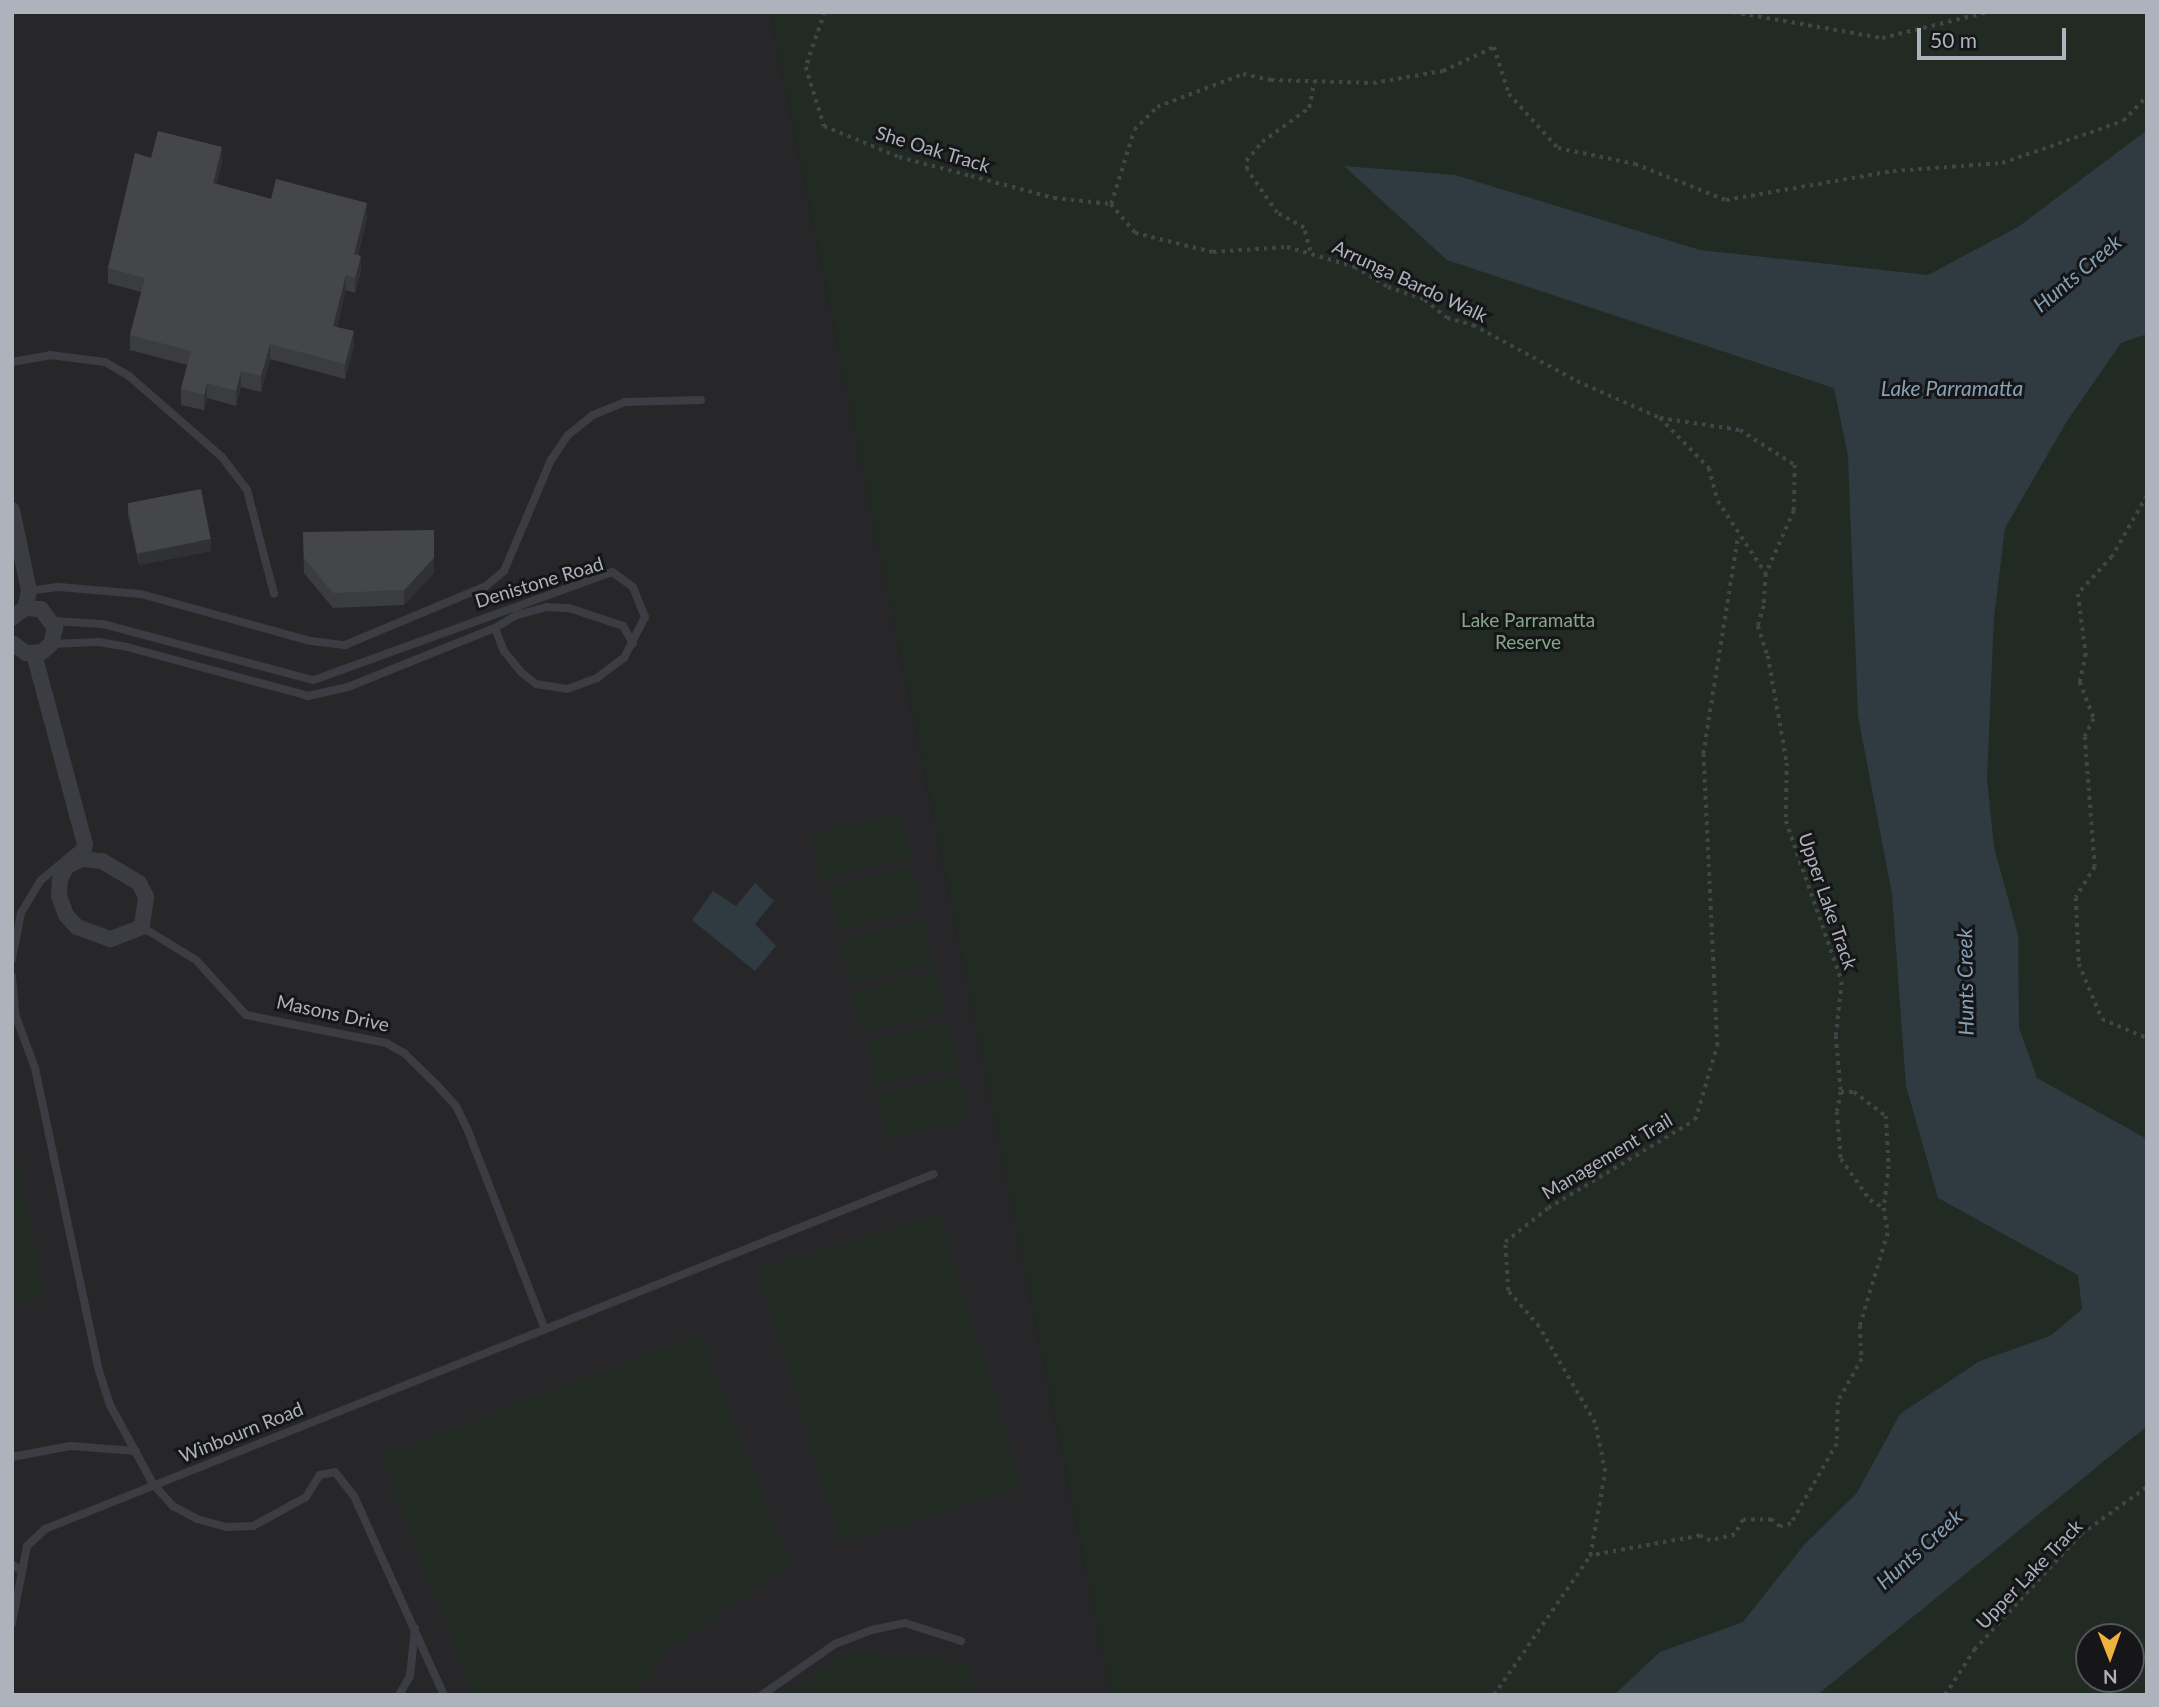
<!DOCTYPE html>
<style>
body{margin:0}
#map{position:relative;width:2159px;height:1707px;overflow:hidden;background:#1b1b1d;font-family:Lato,sans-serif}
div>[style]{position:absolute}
.built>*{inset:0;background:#27272a}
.green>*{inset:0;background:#222b23;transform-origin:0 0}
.water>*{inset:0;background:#303a41}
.path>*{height:3.5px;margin-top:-1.75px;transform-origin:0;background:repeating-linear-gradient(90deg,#424449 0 3.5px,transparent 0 8.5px)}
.service>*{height:8px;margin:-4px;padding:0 4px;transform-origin:4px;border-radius:4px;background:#3c3d42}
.minor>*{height:16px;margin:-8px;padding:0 8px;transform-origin:8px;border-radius:8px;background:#3c3d42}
.wall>*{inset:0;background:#3b3c40}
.shaded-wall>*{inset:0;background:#303134}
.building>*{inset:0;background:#45464a;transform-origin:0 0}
span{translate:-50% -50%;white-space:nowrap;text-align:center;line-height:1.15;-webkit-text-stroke:6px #161618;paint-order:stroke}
.street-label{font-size:19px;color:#adb2bc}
.park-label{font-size:19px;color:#85a787}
.water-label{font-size:21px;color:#86a0b6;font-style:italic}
.frame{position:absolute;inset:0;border:14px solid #adb2bc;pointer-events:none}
.north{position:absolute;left:2075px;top:1623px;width:70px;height:70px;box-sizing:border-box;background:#161618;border:2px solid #52545a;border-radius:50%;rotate:179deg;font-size:19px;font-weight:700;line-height:28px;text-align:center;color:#adb2bc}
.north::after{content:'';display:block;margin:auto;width:24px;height:32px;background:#f0b23f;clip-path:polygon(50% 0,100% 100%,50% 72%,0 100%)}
.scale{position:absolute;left:1917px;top:28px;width:149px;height:32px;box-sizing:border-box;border:4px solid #adb2bc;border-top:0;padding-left:9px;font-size:21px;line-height:24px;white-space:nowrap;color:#adb2bc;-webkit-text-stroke:5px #161618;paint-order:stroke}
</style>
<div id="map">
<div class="built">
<div style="clip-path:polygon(12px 12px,770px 12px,1111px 1695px,12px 1695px)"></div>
</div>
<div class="green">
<div style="clip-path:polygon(evenodd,770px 12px,2147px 12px,2147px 1695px,1111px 1695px,770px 12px,2089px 1637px,2131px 1637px,2131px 1679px,2089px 1679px,2089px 1637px)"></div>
<div style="left:900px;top:814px;width:45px;height:91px;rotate:77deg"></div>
<div style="left:911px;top:866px;width:44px;height:86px;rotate:76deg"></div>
<div style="left:922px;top:919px;width:45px;height:86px;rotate:76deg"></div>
<div style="left:935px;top:970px;width:45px;height:86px;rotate:76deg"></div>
<div style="left:948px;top:1023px;width:45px;height:85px;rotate:77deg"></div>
<div style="left:958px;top:1075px;width:45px;height:85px;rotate:76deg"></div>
<div style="clip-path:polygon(12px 1135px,45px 1296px,12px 1303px)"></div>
<div style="left:939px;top:1214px;width:286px;height:190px;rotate:73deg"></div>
<div style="clip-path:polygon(700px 1334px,790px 1565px,670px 1648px,634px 1695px,473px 1695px,381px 1456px)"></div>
<div style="clip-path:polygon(853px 1651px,969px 1663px,975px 1695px,783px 1695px)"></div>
</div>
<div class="water">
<div style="clip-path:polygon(2147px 130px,2147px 334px,2121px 343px,2067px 421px,2005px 528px,1994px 617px,1987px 779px,1994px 847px,2018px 935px,2019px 1028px,2037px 1078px,2147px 1139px,2147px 1426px,1817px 1695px,1614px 1695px,1660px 1652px,1743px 1622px,1804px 1545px,1857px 1493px,1900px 1414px,1980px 1361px,2050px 1336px,2082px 1309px,2078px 1275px,1938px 1198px,1906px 1086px,1892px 894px,1858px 716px,1848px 456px,1834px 388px,1447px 260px,1344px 166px,1455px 175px,1700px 250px,1928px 275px,2018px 227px)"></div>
<div style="clip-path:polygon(755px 883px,774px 901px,755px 924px,776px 946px,755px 971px,692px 920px,713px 891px,736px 906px)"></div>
</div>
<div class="path">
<div style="left:825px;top:12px;width:58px;rotate:109.1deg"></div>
<div style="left:806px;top:67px;width:62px;rotate:73deg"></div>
<div style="left:824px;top:126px;width:81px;rotate:22.5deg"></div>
<div style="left:899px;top:157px;width:74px;rotate:14.8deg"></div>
<div style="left:971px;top:176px;width:86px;rotate:14.8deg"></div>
<div style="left:1054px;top:198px;width:57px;rotate:6deg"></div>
<div style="left:1733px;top:12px;width:151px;rotate:9.9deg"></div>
<div style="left:1882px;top:38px;width:109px;rotate:-13.8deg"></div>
<div style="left:1111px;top:204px;width:38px;rotate:50deg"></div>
<div style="left:1135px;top:233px;width:80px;rotate:13.7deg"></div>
<div style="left:1213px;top:252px;width:74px;rotate:-3.9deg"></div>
<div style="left:1287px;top:247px;width:71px;rotate:16.4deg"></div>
<div style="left:1355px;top:267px;width:39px;rotate:31deg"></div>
<div style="left:1388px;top:287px;width:39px;rotate:19deg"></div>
<div style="left:1425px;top:300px;width:28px;rotate:39deg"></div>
<div style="left:1447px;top:318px;width:27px;rotate:15deg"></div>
<div style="left:1473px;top:325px;width:118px;rotate:28.3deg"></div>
<div style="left:1577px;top:381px;width:91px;rotate:24deg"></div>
<div style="left:1660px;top:418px;width:70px;rotate:45.6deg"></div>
<div style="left:1709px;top:468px;width:34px;rotate:75deg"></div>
<div style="left:1718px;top:501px;width:87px;rotate:56.7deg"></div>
<div style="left:1766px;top:574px;width:32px;rotate:94deg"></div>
<div style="left:1764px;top:606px;width:21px;rotate:107deg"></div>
<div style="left:1758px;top:626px;width:32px;rotate:72deg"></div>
<div style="left:1768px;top:656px;width:109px;rotate:79.9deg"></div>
<div style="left:1787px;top:763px;width:58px;rotate:91deg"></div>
<div style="left:1786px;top:821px;width:170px;rotate:70.8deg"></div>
<div style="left:1842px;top:982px;width:54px;rotate:96.3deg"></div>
<div style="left:1836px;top:1036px;width:56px;rotate:84.9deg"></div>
<div style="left:1841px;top:1092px;width:13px"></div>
<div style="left:1854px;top:1092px;width:40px;rotate:37deg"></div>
<div style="left:1886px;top:1116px;width:50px;rotate:86.6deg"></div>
<div style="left:1889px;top:1166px;width:42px;rotate:96.8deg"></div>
<div style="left:1884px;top:1208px;width:25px;rotate:81deg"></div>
<div style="left:1888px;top:1233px;width:97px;rotate:106.8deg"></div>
<div style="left:1860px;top:1326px;width:33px;rotate:87deg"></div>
<div style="left:1862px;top:1359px;width:49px;rotate:119.2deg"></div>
<div style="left:1838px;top:1402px;width:42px;rotate:91.4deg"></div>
<div style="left:1837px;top:1444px;width:92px;rotate:119.9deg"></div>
<div style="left:1791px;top:1524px;width:11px;rotate:165deg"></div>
<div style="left:1780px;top:1527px;width:11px;rotate:-139deg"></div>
<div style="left:1772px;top:1520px;width:29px;rotate:180deg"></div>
<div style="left:1743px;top:1520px;width:17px;rotate:118deg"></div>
<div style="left:1735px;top:1535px;width:26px;rotate:167deg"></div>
<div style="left:1710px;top:1541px;width:11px;rotate:-153deg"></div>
<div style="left:1700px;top:1536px;width:112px;rotate:169.7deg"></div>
<div style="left:1111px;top:204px;width:77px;rotate:-72.7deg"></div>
<div style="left:1134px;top:130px;width:33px;rotate:-45deg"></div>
<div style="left:1157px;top:107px;width:92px;rotate:-21deg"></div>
<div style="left:1243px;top:74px;width:29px;rotate:12deg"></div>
<div style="left:1271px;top:80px;width:102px;rotate:1.7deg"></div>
<div style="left:1373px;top:83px;width:71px;rotate:-9.7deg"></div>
<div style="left:1443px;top:71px;width:56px;rotate:-25.2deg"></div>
<div style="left:1494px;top:47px;width:49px;rotate:72.3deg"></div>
<div style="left:1509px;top:94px;width:73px;rotate:47.8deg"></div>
<div style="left:1558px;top:148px;width:79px;rotate:11.7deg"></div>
<div style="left:1635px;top:164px;width:98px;rotate:21.6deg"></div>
<div style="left:1726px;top:200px;width:169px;rotate:-9.9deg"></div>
<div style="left:1893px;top:171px;width:109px;rotate:-4.2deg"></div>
<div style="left:2002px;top:163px;width:128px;rotate:-19.1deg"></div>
<div style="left:2123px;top:121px;width:35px;rotate:-46deg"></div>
<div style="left:1310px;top:251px;width:24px;rotate:-105deg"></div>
<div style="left:1304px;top:228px;width:31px;rotate:-151deg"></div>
<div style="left:1277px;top:213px;width:52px;rotate:-124.9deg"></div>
<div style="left:1247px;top:170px;width:9px;rotate:-96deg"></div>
<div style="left:1246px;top:161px;width:25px;rotate:-50deg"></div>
<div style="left:1262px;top:142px;width:58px;rotate:-35.9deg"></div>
<div style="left:1309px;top:108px;width:26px;rotate:-79deg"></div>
<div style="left:1660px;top:418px;width:81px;rotate:8.5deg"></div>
<div style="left:1740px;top:430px;width:65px;rotate:32.5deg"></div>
<div style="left:1795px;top:465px;width:46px;rotate:91.2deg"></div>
<div style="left:1794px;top:511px;width:69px;rotate:114deg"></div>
<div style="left:2147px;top:496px;width:70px;rotate:119.8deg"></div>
<div style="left:2112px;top:557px;width:50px;rotate:132.6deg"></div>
<div style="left:2078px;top:594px;width:61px;rotate:82.4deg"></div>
<div style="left:2086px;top:654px;width:29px;rotate:102deg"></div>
<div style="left:2080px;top:682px;width:40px;rotate:69deg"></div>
<div style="left:2094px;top:719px;width:20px;rotate:117deg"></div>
<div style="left:2085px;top:737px;width:130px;rotate:85.6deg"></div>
<div style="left:2095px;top:867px;width:36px;rotate:122deg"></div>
<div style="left:2076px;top:898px;width:66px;rotate:87.4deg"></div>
<div style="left:2079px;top:964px;width:60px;rotate:67.3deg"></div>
<div style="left:2102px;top:1019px;width:49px;rotate:22.9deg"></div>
<div style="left:1841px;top:1092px;width:20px;rotate:101deg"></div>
<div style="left:1837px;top:1112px;width:47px;rotate:85.1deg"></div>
<div style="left:1841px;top:1159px;width:50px;rotate:54.7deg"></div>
<div style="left:1870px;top:1200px;width:16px;rotate:30deg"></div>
<div style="left:1494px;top:1695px;width:169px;rotate:-55.4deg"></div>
<div style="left:1590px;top:1556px;width:85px;rotate:-79.9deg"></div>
<div style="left:1605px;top:1472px;width:50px;rotate:-101.5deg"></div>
<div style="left:1595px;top:1423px;width:111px;rotate:-120.3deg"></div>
<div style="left:1539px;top:1327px;width:48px;rotate:-130.7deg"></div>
<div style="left:1508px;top:1291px;width:49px;rotate:-93.5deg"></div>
<div style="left:1505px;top:1242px;width:55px;rotate:-38.3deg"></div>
<div style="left:1548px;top:1208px;width:171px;rotate:-30.9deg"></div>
<div style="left:1695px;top:1120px;width:77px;rotate:-73.4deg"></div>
<div style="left:1717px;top:1046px;width:292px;rotate:-92.7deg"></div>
<div style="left:1703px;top:754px;width:221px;rotate:-80.9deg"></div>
<div style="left:1945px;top:1695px;width:54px;rotate:-57.2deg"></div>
<div style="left:1974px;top:1650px;width:158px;rotate:-47.3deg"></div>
<div style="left:2081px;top:1534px;width:81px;rotate:-35.5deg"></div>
</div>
<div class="service">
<div style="left:12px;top:362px;width:39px;rotate:-10deg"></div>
<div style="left:50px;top:355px;width:55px;rotate:7.3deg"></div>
<div style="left:105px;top:362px;width:28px;rotate:30deg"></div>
<div style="left:129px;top:376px;width:123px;rotate:41.1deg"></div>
<div style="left:222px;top:457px;width:41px;rotate:52.9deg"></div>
<div style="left:247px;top:490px;width:107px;rotate:75.4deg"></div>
<div style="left:29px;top:591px;width:30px;rotate:-8deg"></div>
<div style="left:59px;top:587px;width:82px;rotate:4.9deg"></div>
<div style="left:141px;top:594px;width:176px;rotate:15.5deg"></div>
<div style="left:311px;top:641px;width:34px;rotate:7deg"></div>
<div style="left:345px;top:645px;width:153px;rotate:-22.7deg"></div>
<div style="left:486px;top:586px;width:23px;rotate:-40deg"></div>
<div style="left:504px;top:571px;width:121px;rotate:-67.1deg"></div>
<div style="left:551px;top:460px;width:29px;rotate:-56deg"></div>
<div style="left:567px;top:436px;width:33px;rotate:-39deg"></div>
<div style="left:593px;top:415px;width:35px;rotate:-22deg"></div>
<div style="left:625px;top:402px;width:76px;rotate:-1.5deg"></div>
<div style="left:495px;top:628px;width:26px;rotate:-31deg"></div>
<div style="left:517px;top:615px;width:31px;rotate:-15deg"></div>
<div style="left:547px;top:607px;width:22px;rotate:3deg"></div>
<div style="left:569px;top:608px;width:57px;rotate:18.4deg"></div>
<div style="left:623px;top:626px;width:20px;rotate:60deg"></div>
<div style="left:51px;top:644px;width:48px;rotate:-2.4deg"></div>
<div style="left:99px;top:642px;width:28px;rotate:10deg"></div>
<div style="left:127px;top:647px;width:188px;rotate:15.1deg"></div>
<div style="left:308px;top:696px;width:41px;rotate:-12.7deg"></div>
<div style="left:348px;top:687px;width:158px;rotate:-21.9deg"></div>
<div style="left:495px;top:628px;width:25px;rotate:69deg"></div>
<div style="left:504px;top:651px;width:27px;rotate:51deg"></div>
<div style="left:521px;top:672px;width:19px;rotate:39deg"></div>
<div style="left:536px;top:684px;width:31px;rotate:9deg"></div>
<div style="left:567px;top:689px;width:32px;rotate:-20deg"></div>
<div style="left:597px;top:678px;width:34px;rotate:-37deg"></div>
<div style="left:624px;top:658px;width:46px;rotate:-62.9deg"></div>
<div style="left:645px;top:617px;width:32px;rotate:-112deg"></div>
<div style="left:633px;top:587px;width:26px;rotate:-144deg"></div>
<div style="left:612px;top:572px;width:318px;rotate:160.1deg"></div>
<div style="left:313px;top:680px;width:217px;rotate:-165.1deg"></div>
<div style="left:103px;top:624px;width:50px;rotate:-176.6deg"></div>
<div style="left:142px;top:927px;width:63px;rotate:31.4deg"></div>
<div style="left:196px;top:960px;width:74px;rotate:47.7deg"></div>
<div style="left:246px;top:1015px;width:143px;rotate:11.3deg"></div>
<div style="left:386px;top:1043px;width:21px;rotate:29deg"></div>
<div style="left:404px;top:1053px;width:46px;rotate:44.1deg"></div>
<div style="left:437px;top:1085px;width:28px;rotate:48deg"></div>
<div style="left:456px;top:1106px;width:28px;rotate:64deg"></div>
<div style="left:468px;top:1131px;width:210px;rotate:68.8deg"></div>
<div style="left:12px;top:959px;width:47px;rotate:-78.9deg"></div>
<div style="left:21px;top:913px;width:37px;rotate:-59deg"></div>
<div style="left:40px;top:881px;width:55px;rotate:-39.8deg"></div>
<div style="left:12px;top:976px;width:38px;rotate:85deg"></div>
<div style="left:15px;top:1014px;width:58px;rotate:69.7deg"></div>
<div style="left:35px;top:1068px;width:310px;rotate:78.1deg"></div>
<div style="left:99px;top:1371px;width:36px;rotate:72deg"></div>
<div style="left:110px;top:1405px;width:90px;rotate:61.4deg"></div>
<div style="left:153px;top:1484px;width:30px;rotate:48deg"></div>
<div style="left:173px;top:1506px;width:27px;rotate:28deg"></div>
<div style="left:197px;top:1519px;width:30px;rotate:15deg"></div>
<div style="left:226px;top:1527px;width:27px;rotate:-2deg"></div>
<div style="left:253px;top:1526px;width:60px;rotate:-28.7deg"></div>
<div style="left:306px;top:1497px;width:26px;rotate:-58deg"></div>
<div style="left:320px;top:1475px;width:15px;rotate:-11deg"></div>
<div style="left:335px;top:1472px;width:31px;rotate:52deg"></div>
<div style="left:354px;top:1496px;width:218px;rotate:65.7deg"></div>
<div style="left:12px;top:1457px;width:59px;rotate:-10.7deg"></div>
<div style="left:70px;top:1446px;width:66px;rotate:4.3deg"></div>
<div style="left:12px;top:1564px;width:13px;rotate:39deg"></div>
<div style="left:12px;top:1623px;width:78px;rotate:-79deg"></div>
<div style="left:27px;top:1546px;width:25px;rotate:-43deg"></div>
<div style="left:45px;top:1529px;width:957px;rotate:-21.77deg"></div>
<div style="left:399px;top:1695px;width:22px;rotate:-60deg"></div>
<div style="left:410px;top:1676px;width:48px;rotate:-84.1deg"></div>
<div style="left:762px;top:1695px;width:89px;rotate:-34.9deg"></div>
<div style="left:835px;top:1644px;width:40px;rotate:-21deg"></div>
<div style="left:872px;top:1630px;width:34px;rotate:-12deg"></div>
<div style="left:905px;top:1623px;width:59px;rotate:17.8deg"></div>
</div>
<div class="minor">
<div style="left:12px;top:510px;width:83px;rotate:78.1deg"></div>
<div style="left:29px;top:591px;width:17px;rotate:103deg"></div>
<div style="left:12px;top:618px;width:16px;rotate:-38deg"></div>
<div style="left:25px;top:608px;width:16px;rotate:4deg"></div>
<div style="left:41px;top:609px;width:24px;rotate:54deg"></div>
<div style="left:55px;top:628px;width:16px;rotate:104deg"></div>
<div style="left:51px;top:644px;width:12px;rotate:138deg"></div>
<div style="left:42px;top:652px;width:16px;rotate:176deg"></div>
<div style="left:26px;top:653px;width:17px;rotate:-144deg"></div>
<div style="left:34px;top:654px;width:197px;rotate:75deg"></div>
<div style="left:85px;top:844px;width:15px;rotate:101deg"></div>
<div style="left:82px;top:859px;width:20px;rotate:6deg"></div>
<div style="left:102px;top:861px;width:43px;rotate:30.7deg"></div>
<div style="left:139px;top:883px;width:16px;rotate:63deg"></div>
<div style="left:146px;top:897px;width:30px;rotate:98deg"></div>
<div style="left:142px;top:927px;width:34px;rotate:159deg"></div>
<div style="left:110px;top:939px;width:35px;rotate:-160deg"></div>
<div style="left:77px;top:927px;width:16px;rotate:-133deg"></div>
<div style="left:66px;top:915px;width:20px;rotate:-110deg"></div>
<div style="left:59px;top:896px;width:17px;rotate:-87deg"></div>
<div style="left:60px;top:879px;width:15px;rotate:-62deg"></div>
<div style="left:67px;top:866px;width:17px;rotate:-25deg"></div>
</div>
<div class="wall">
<div style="clip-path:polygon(151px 158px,222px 163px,216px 184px,271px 199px,367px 218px,358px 255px,361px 271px,355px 293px,346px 290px,337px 327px,354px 346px,345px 379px,270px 359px,261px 392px,241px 387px,236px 406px,207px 398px,204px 410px,181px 405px,181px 389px,187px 365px,130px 350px,130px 335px,141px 292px,108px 283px,108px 268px)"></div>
<div style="clip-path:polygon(128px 504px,211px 551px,139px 565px,128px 515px)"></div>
<div style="clip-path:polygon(303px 532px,434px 573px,404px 605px,333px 608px,304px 573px)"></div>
</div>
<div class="shaded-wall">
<div style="clip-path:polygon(222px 147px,222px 163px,213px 198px,213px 183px)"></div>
<div style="clip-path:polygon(367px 203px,367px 218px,354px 269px,354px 254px)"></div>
<div style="clip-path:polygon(361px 256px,361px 271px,355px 293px,355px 278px)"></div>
<div style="clip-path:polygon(346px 275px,346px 290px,333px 341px,333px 326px)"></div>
<div style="clip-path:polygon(354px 331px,354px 346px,345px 379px,345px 364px)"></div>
<div style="clip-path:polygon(270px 344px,270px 359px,261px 392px,261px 376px)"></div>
<div style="clip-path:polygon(241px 371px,241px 387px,236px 406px,236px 391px)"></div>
<div style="clip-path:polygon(207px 383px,207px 398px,204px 410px,204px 395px)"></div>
<div style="clip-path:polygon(211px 539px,211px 551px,139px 565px,139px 554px)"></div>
<div style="clip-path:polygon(434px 558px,434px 573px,404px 605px,404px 590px)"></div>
</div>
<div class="building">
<div style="clip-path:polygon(158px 131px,222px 147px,213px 183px,271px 199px,276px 179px,367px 203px,354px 254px,361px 256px,355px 278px,346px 275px,333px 326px,354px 331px,345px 364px,270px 344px,261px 376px,241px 371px,236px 391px,207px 383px,204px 395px,181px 389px,191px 351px,130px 335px,145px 278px,108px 268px,135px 153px,151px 158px)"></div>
<div style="left:201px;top:489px;width:51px;height:75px;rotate:79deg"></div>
<div style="clip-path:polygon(434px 530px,434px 558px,404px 590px,333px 593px,304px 558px,303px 532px)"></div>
</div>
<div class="street-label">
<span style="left:933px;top:149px;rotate:17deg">She Oak Track</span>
<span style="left:1410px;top:281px;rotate:25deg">Arrunga Bardo Walk</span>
<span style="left:539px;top:582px;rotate:-17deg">Denistone Road</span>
<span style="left:1828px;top:901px;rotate:71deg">Upper Lake Track</span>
<span style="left:333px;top:1013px;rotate:12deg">Masons Drive</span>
<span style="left:1607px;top:1156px;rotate:-31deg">Management Trail</span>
<span style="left:241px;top:1432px;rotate:-22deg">Winbourn Road</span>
<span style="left:2029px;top:1574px;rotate:-46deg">Upper Lake Track</span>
</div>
<div class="park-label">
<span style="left:1528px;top:631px">Lake Parramatta<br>Reserve</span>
</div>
<div class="water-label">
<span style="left:2077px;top:273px;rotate:-40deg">Hunts Creek</span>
<span style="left:1952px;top:388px">Lake Parramatta</span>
<span style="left:1965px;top:982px;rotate:-91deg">Hunts Creek</span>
<span style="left:1919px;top:1549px;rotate:-42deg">Hunts Creek</span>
</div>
<div class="frame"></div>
<div class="north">N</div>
<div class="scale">50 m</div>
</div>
